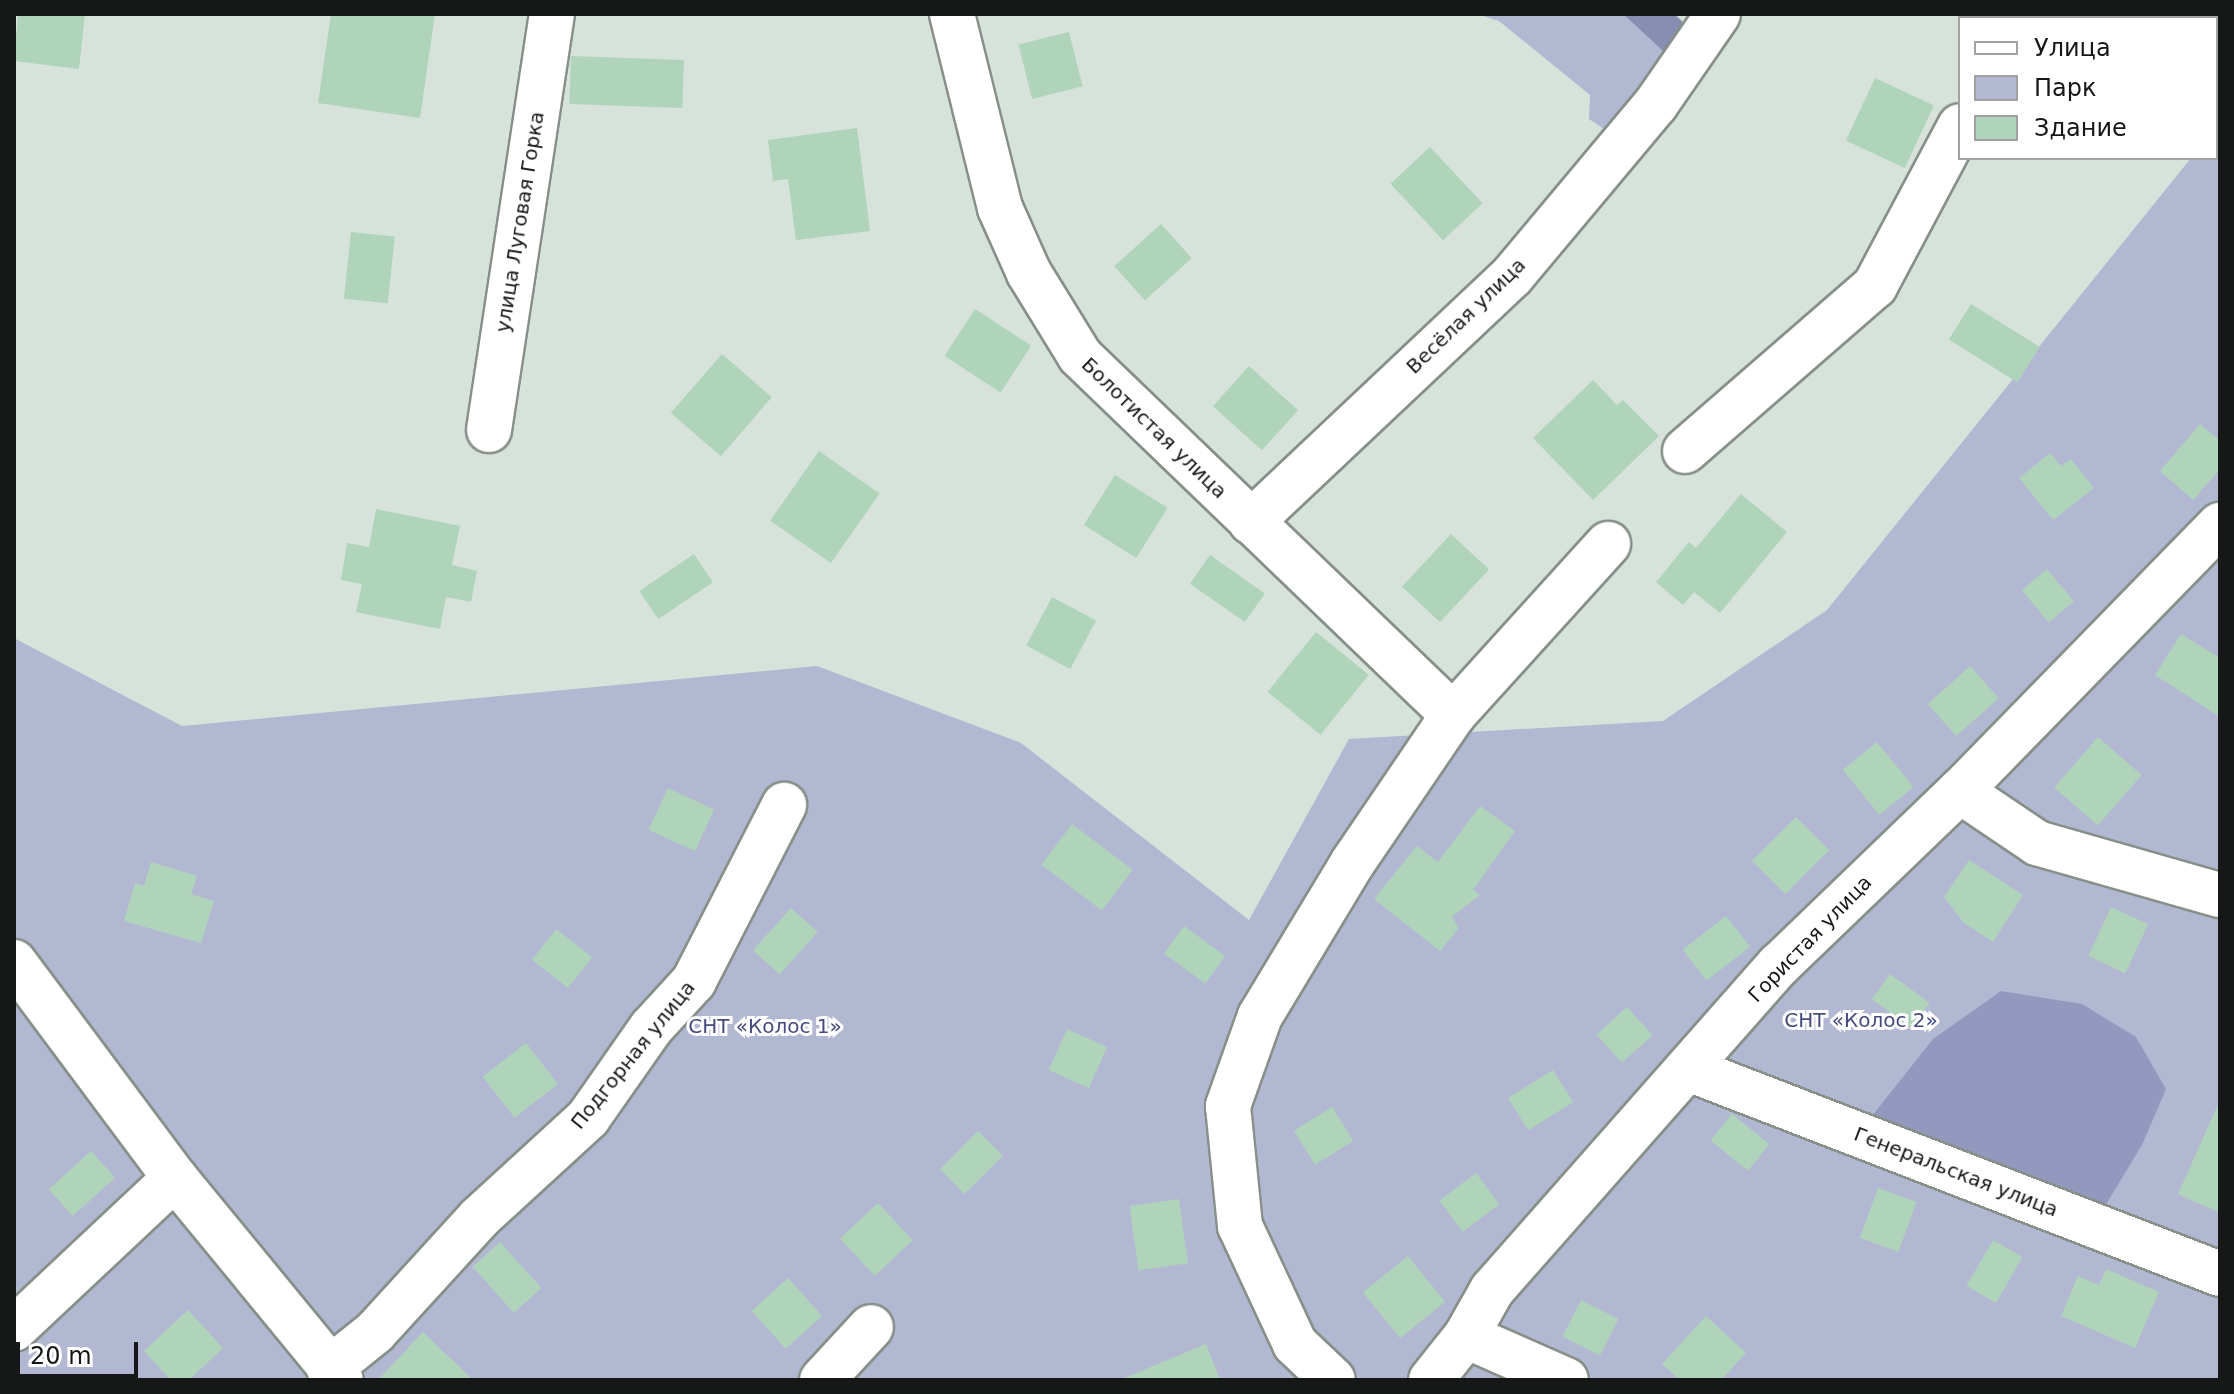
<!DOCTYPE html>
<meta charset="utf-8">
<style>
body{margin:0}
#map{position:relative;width:2234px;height:1394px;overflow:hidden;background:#d7e2da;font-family:"DejaVu Sans",sans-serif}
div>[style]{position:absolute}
.green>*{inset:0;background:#b3b8d2}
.forest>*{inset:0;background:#9399be}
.water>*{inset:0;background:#888eb2}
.building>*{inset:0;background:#afd4ba;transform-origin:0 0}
.roads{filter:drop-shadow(2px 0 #869089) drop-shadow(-2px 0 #869089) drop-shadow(0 2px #869089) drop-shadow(0 -2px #869089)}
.minor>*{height:44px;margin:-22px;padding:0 22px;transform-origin:22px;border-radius:22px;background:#fff}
span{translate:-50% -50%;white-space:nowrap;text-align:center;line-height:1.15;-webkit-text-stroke:6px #fff;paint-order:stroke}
.street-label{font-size:20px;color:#151816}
.park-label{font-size:20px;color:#454b7d}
.frame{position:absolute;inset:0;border:16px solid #151816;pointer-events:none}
.legend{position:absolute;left:1958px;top:16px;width:260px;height:144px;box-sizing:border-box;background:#fff;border:2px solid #a1a3a2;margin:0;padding:10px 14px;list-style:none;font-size:24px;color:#151816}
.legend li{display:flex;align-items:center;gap:16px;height:40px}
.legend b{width:40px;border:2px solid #a1a3a2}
.scale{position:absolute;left:16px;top:1342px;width:122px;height:36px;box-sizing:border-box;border:4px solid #151816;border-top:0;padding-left:10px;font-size:24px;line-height:28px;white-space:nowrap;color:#151816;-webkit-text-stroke:6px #fff;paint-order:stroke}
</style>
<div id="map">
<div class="green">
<div style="clip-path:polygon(1477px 14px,1623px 14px,1664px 52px,1631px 108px,1604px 129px,1589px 119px,1590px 95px,1499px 21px)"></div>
<div style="clip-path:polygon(2220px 121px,2220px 1380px,14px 1380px,14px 638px,182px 726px,817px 666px,1021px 743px,1249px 920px,1349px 739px,1663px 721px,1827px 610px,2191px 158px,2216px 158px)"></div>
</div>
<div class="forest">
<div style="clip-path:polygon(2001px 991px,2082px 1004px,2136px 1037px,2166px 1089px,2142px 1145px,2105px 1206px,1868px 1121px,1933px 1039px)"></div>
</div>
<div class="water">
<div style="clip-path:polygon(1623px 14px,1674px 14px,1682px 21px,1683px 33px,1664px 52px)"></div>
</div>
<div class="building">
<div style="clip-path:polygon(18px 14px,85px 14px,79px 69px,14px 61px)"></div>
<div style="clip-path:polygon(331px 14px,435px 14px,420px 118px,318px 103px)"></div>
<div style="left:1069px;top:32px;width:56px;height:52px;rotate:76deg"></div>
<div style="left:571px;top:56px;width:113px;height:48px;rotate:2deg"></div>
<div style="left:1875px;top:78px;width:65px;height:69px;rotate:25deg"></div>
<div style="clip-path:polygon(857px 128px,870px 231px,796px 240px,788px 179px,773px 181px,768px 140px)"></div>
<div style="left:1430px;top:147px;width:77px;height:54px;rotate:47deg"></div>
<div style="left:1161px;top:224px;width:46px;height:63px;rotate:48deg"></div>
<div style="left:351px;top:232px;width:44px;height:67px;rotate:6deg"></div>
<div style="left:1971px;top:304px;width:81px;height:42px;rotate:32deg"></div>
<div style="left:975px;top:309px;width:67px;height:56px;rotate:33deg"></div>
<div style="left:722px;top:354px;width:66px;height:78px;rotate:41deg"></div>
<div style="left:1249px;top:366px;width:66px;height:54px;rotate:42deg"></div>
<div style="clip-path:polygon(1593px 380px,1617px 405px,1623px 400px,1659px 436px,1593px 500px,1533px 438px)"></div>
<div style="clip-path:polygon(2200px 424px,2220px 441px,2220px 469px,2193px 500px,2160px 471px)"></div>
<div style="left:819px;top:451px;width:74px;height:85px;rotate:35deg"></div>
<div style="clip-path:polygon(2050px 453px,2061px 466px,2071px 459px,2094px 488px,2053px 520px,2019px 478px)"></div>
<div style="left:1115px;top:475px;width:62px;height:59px;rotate:32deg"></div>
<div style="clip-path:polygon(1741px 494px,1787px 532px,1720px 613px,1694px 592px,1683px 605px,1656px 582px,1689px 542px,1696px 548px)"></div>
<div style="clip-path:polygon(376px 509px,460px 526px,452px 565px,477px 571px,471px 602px,446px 597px,440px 629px,356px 612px,362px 584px,341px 580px,347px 543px,369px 547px)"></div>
<div style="left:1451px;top:534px;width:52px;height:72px;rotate:43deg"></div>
<div style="left:694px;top:554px;width:34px;height:66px;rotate:56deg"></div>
<div style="left:1210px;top:555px;width:67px;height:35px;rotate:35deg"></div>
<div style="left:2047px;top:569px;width:42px;height:33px;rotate:50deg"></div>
<div style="left:1052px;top:597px;width:50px;height:55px;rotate:28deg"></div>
<div style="left:1316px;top:632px;width:68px;height:77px;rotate:39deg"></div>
<div style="clip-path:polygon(2181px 634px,2220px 658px,2220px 717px,2155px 675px)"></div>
<div style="left:1970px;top:666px;width:43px;height:57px;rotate:48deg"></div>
<div style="left:2098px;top:737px;width:58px;height:67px;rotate:41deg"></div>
<div style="left:1877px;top:742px;width:58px;height:44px;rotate:51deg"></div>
<div style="left:668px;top:788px;width:51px;height:46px;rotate:25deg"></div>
<div style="clip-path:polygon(1480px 806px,1515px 831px,1473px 890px,1480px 895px,1452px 917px,1459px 928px,1440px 951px,1374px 899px,1417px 846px,1438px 862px)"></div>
<div style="left:1796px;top:817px;width:47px;height:62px;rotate:45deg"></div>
<div style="left:1072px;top:824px;width:76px;height:51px;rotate:37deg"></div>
<div style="clip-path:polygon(1969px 860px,2023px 895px,1993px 942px,1964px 923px,1944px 897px)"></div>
<div style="clip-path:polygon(151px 862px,197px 876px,191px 894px,214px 901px,201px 943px,124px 921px,135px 883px,144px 886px)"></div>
<div style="left:2111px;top:907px;width:41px;height:54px;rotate:25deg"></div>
<div style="left:791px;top:908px;width:36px;height:57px;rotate:42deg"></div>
<div style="left:1726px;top:916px;width:39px;height:55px;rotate:52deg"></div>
<div style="left:1184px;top:926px;width:51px;height:34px;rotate:36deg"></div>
<div style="left:556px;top:929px;width:46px;height:39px;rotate:38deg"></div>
<div style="left:1890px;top:974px;width:49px;height:31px;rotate:36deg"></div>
<div style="left:1627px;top:1007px;width:38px;height:41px;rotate:48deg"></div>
<div style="left:1067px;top:1029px;width:44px;height:45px;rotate:24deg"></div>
<div style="left:526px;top:1043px;width:52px;height:55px;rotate:52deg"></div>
<div style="left:1553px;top:1070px;width:38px;height:53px;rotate:58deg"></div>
<div style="clip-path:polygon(2220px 1100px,2220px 1213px,2178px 1194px)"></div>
<div style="left:1332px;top:1107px;width:40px;height:45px;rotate:58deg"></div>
<div style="left:1732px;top:1114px;width:48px;height:34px;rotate:39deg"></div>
<div style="left:978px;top:1131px;width:35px;height:54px;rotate:45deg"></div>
<div style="left:91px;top:1151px;width:36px;height:57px;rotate:48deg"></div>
<div style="left:1476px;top:1173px;width:39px;height:46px;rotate:53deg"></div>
<div style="left:1878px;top:1188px;width:41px;height:53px;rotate:20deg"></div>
<div style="left:1179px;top:1199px;width:65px;height:50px;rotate:82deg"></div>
<div style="left:878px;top:1203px;width:51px;height:52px;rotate:47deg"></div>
<div style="left:1993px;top:1240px;width:34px;height:53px;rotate:30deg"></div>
<div style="left:500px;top:1242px;width:62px;height:37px;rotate:48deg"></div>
<div style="left:1408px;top:1256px;width:59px;height:58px;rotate:51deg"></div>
<div style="clip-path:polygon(2106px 1269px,2159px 1292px,2135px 1348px,2061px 1316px,2078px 1276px,2099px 1285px)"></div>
<div style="left:788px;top:1278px;width:51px;height:49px;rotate:48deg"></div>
<div style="left:1581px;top:1300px;width:42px;height:41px;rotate:27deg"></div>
<div style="clip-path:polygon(188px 1310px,223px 1348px,189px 1380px,171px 1380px,144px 1351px)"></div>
<div style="clip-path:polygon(1706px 1316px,1746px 1353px,1721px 1380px,1680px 1380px,1662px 1364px)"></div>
<div style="clip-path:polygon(423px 1332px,473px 1380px,378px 1380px)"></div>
<div style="clip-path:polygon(1206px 1344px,1220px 1380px,1122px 1380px,1122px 1379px)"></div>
</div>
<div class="roads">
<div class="minor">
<div style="left:952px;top:14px;width:200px;rotate:76.1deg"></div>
<div style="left:1000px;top:208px;width:71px;rotate:66deg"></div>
<div style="left:1029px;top:273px;width:97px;rotate:58.4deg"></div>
<div style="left:1080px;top:356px;width:518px;rotate:43.9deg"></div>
<div style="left:1453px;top:715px;width:178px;rotate:124.2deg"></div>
<div style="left:1353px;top:862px;width:180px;rotate:121.1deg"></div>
<div style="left:1260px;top:1016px;width:96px;rotate:109.6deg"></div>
<div style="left:1228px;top:1106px;width:121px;rotate:84.3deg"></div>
<div style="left:1240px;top:1226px;width:130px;rotate:65deg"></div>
<div style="left:1295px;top:1344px;width:52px;rotate:43.5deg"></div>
<div style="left:2031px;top:18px;width:4px;rotate:-63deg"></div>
<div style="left:489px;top:430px;width:421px;rotate:-81.4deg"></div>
<div style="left:1685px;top:451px;width:252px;rotate:-41deg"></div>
<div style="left:1875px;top:286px;width:181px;rotate:-62deg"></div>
<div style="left:1251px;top:522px;width:359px;rotate:-43.3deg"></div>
<div style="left:1512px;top:276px;width:224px;rotate:-50.1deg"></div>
<div style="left:1656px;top:104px;width:109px;rotate:-55.4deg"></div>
<div style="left:1453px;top:715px;width:231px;rotate:-47.8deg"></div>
<div style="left:1960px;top:791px;width:93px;rotate:34deg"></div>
<div style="left:2037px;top:843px;width:190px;rotate:15.9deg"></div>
<div style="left:14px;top:962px;width:269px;rotate:53.3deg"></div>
<div style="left:175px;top:1178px;width:261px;rotate:50.6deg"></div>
<div style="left:1691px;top:1070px;width:567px;rotate:21.09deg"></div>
<div style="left:14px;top:1329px;width:221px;rotate:-43.2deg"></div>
<div style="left:1466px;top:1336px;width:109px;rotate:23.7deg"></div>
<div style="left:329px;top:1369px;width:59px;rotate:-38.8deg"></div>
<div style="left:375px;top:1332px;width:154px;rotate:-47.6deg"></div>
<div style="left:479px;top:1218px;width:148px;rotate:-42.5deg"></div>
<div style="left:588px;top:1118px;width:110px;rotate:-55deg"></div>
<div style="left:651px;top:1028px;width:64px;rotate:-47.5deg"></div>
<div style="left:694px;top:981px;width:198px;rotate:-62.9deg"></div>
<div style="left:822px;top:1380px;width:72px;rotate:-47.2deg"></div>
<div style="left:1431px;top:1380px;width:56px;rotate:-51.5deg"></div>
<div style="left:1466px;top:1336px;width:53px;rotate:-60.5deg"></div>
<div style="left:1492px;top:1290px;width:434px;rotate:-48.6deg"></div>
<div style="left:1779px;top:965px;width:251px;rotate:-43.9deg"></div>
<div style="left:1960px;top:791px;width:372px;rotate:-45.7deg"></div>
</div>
</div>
<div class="street-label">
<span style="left:520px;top:222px;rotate:-81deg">улица Луговая Горка</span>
<span style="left:1466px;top:316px;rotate:-44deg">Весёлая улица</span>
<span style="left:1154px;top:428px;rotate:44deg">Болотистая улица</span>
<span style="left:1810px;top:939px;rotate:-46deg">Гористая улица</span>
<span style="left:633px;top:1055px;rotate:-51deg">Подгорная улица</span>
<span style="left:1956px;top:1172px;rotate:21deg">Генеральская улица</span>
</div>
<div class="park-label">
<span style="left:1861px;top:1020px">СНТ «Колос 2»</span>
<span style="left:765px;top:1026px">СНТ «Колос 1»</span>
</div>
<div class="frame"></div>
<ul class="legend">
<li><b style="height:10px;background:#fff"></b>Улица</li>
<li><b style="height:22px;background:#b3b8d2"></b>Парк</li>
<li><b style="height:22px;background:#afd4ba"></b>Здание</li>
</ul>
<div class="scale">20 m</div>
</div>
